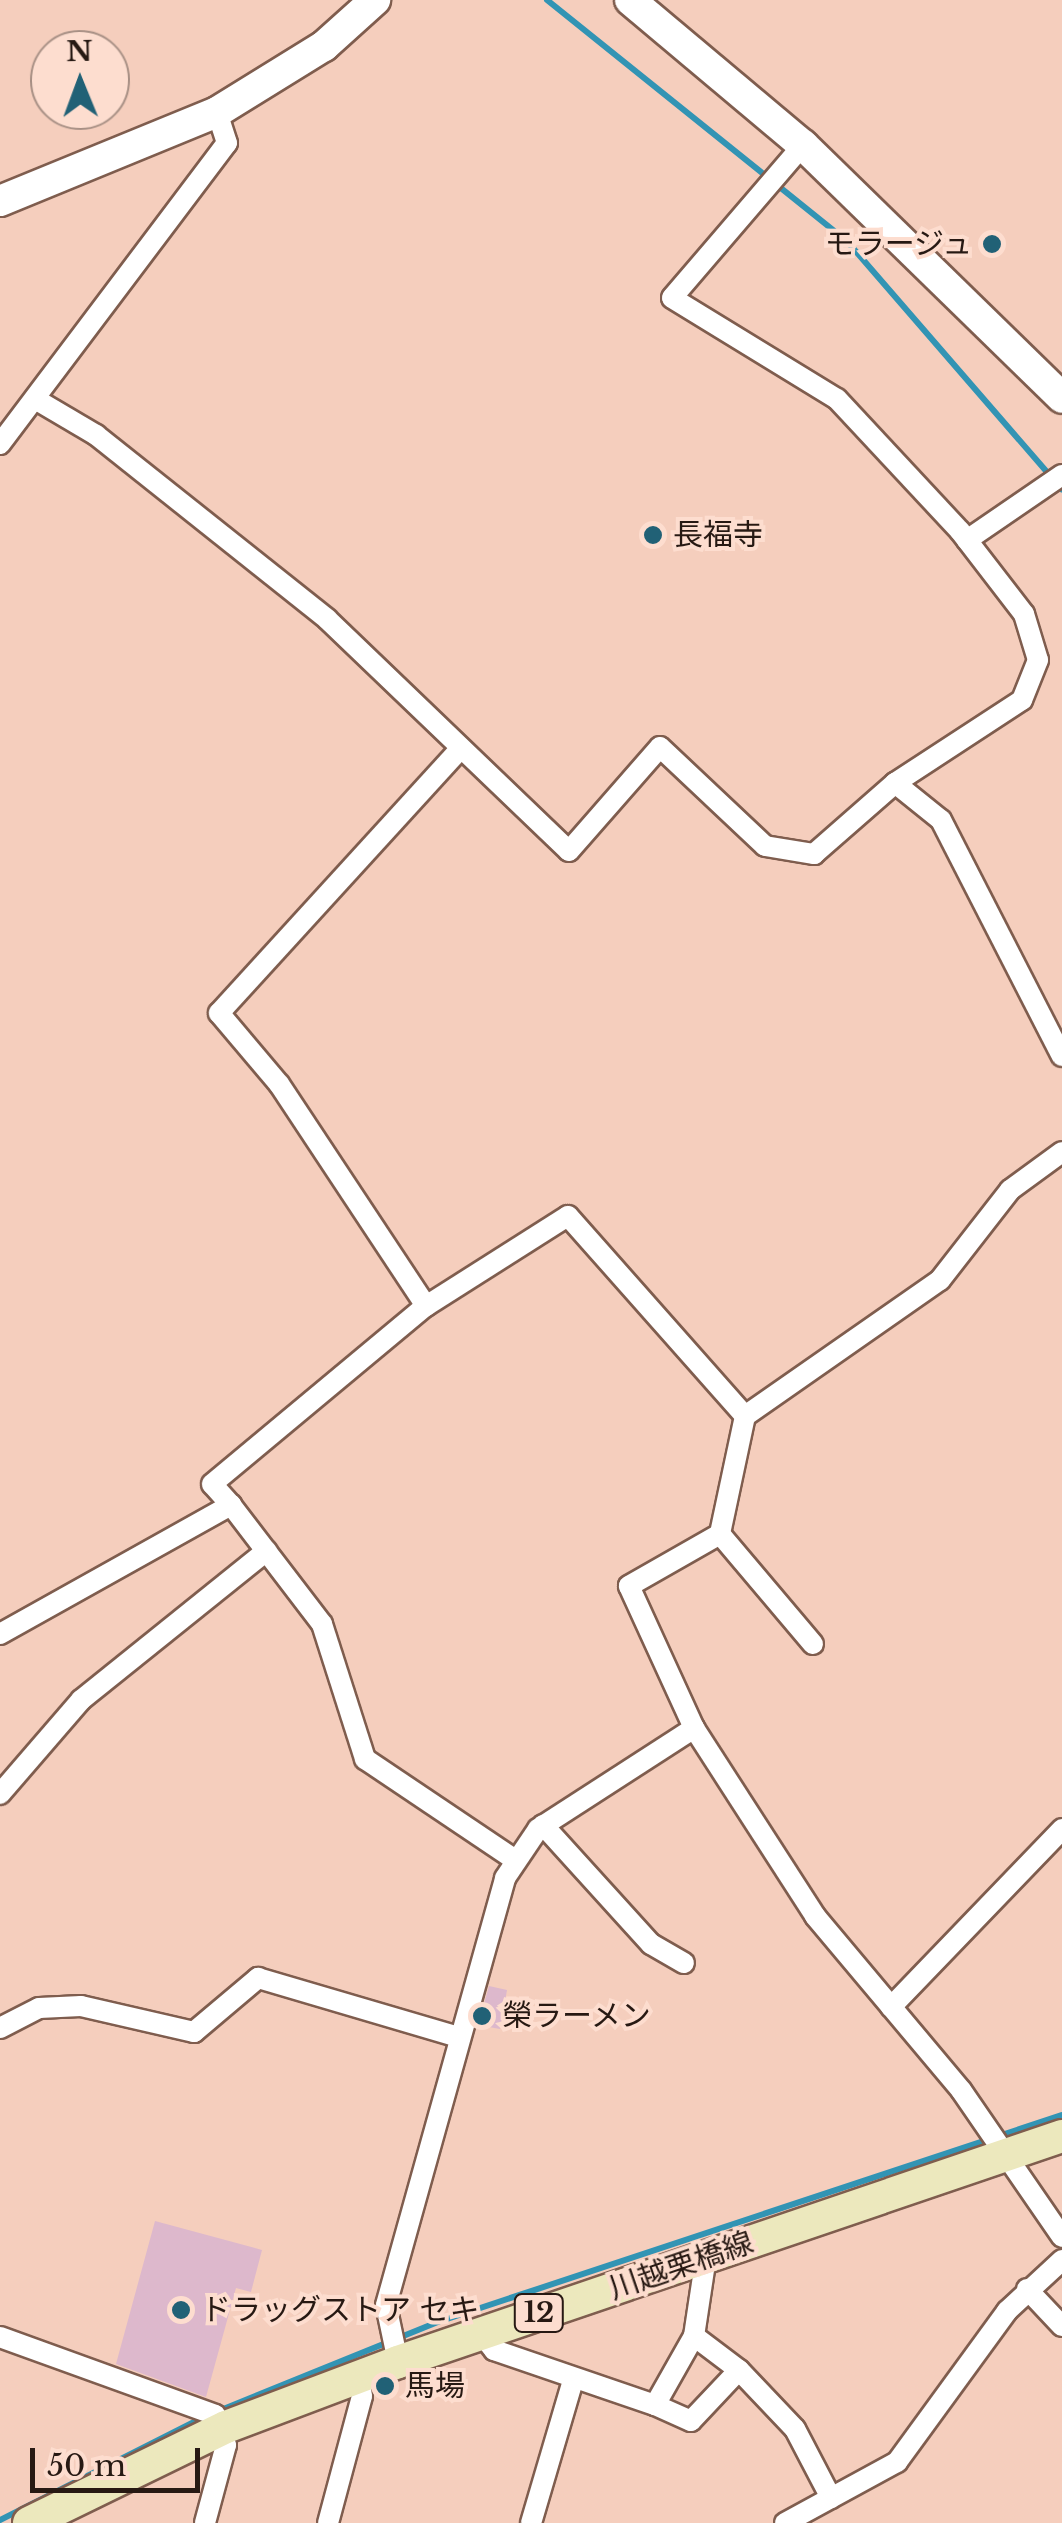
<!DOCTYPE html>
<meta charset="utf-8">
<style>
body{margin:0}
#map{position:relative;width:1062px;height:2523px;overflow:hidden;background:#f5cebd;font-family:"Libre Baskerville","Noto Sans JP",serif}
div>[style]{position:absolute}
.stream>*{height:6px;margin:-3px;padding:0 3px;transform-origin:3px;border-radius:3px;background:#3294b4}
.building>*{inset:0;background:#ddb8cc}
.roads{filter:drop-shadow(2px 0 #7f5d4e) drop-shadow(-2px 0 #7f5d4e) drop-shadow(0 2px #7f5d4e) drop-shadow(0 -2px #7f5d4e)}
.street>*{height:20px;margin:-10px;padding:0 10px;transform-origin:10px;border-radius:10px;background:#fff}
.secondary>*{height:30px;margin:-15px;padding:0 15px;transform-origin:15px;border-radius:15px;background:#fff}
.primary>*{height:32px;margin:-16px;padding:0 16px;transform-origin:16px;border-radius:16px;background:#ece8bd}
.dots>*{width:28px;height:28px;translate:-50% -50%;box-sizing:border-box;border:5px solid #fdddcf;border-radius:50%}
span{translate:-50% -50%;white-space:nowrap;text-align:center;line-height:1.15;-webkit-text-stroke:8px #fdddcf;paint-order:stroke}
.shield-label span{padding:2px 8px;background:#fdddcf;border:2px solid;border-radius:8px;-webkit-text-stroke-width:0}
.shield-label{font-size:28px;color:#271913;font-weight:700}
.poi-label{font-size:30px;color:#271913}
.right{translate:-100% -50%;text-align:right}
.left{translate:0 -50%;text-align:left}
.street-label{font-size:30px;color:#271913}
.north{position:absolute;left:30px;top:30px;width:100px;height:100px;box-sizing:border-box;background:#fdddcf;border:2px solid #a78f84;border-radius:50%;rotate:359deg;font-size:28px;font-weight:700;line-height:40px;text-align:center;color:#271913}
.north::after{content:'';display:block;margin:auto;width:35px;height:45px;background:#216176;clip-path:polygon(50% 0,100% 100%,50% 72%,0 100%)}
.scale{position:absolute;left:30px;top:2448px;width:170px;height:45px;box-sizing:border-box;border:5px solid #271913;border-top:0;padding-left:12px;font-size:30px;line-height:35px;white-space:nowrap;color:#271913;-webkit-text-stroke:8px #fdddcf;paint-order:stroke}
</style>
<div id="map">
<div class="stream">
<div style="left:547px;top:0;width:383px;rotate:38.8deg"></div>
<div style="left:846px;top:240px;width:330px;rotate:49.1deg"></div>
<div style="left:216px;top:2412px;width:240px;rotate:-22.1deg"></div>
<div style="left:438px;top:2322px;width:657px;rotate:-18.35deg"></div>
<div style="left:0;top:2520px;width:229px;rotate:-26.8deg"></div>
</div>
<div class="building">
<div style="clip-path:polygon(489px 1986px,507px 1990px,500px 2029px,478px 2025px)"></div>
<div style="clip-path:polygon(155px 2221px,262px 2250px,251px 2292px,236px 2288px,206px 2397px,116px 2364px)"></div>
</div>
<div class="roads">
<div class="street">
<div style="left:803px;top:145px;width:201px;rotate:130.6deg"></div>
<div style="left:672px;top:298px;width:193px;rotate:31.5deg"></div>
<div style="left:837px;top:399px;width:180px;rotate:47deg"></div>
<div style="left:960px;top:531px;width:105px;rotate:52.4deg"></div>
<div style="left:1024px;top:614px;width:48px;rotate:73.1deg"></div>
<div style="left:1038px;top:660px;width:43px;rotate:111.8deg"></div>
<div style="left:1022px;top:700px;width:152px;rotate:146.8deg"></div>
<div style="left:35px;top:399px;width:71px;rotate:30.5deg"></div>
<div style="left:96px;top:435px;width:295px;rotate:38.5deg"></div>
<div style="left:327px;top:619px;width:335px;rotate:43.8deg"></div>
<div style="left:569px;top:851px;width:138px;rotate:-48.8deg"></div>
<div style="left:660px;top:747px;width:144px;rotate:43.3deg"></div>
<div style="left:765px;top:846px;width:50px;rotate:9.3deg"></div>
<div style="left:814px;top:854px;width:108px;rotate:-41.2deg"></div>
<div style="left:895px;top:783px;width:59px;rotate:38.8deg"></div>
<div style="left:941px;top:820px;width:265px;rotate:62.9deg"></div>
<div style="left:0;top:444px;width:377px;rotate:-53deg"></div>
<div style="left:227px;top:143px;width:33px;rotate:-108deg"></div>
<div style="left:967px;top:540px;width:115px;rotate:-34.4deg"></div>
<div style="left:426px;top:1306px;width:266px;rotate:-123.5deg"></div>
<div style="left:279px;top:1084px;width:93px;rotate:-130.2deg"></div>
<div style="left:219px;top:1013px;width:357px;rotate:-47.6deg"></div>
<div style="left:745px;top:1416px;width:121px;rotate:102deg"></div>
<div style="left:720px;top:1534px;width:105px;rotate:150.3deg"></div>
<div style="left:629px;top:1586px;width:156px;rotate:65.4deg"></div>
<div style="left:694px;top:1728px;width:224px;rotate:57.2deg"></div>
<div style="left:815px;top:1916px;width:227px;rotate:50deg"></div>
<div style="left:961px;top:2090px;width:178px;rotate:55.5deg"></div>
<div style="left:231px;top:1505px;width:150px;rotate:52.6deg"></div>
<div style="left:322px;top:1624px;width:142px;rotate:72.3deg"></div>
<div style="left:365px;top:1759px;width:179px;rotate:33.9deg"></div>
<div style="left:720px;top:1534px;width:144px;rotate:49.8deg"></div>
<div style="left:0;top:1634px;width:265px;rotate:-29.2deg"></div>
<div style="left:231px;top:1505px;width:28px;rotate:-132deg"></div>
<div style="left:212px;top:1484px;width:278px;rotate:-39.8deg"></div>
<div style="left:426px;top:1306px;width:168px;rotate:-32.4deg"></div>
<div style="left:568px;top:1216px;width:267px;rotate:48.5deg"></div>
<div style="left:745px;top:1416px;width:238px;rotate:-34.9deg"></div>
<div style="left:940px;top:1280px;width:114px;rotate:-52.1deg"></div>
<div style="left:1010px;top:1190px;width:64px;rotate:-36.2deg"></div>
<div style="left:0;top:1794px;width:124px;rotate:-49.2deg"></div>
<div style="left:81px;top:1700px;width:238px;rotate:-38.8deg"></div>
<div style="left:543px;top:1825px;width:161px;rotate:47.8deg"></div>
<div style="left:651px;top:1944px;width:38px;rotate:30deg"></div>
<div style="left:891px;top:2007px;width:247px;rotate:-46.1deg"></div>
<div style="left:0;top:2028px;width:44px;rotate:-27.1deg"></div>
<div style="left:39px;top:2008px;width:42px;rotate:-2.7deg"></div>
<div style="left:81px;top:2006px;width:116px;rotate:13deg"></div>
<div style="left:194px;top:2032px;width:84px;rotate:-40.2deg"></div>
<div style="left:258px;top:1978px;width:205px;rotate:16.4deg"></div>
<div style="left:1027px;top:2289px;width:51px;rotate:46.6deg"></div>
<div style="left:480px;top:2332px;width:23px;rotate:52deg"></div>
<div style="left:494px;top:2350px;width:170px;rotate:18.9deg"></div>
<div style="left:694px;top:2336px;width:56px;rotate:37.1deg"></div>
<div style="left:739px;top:2370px;width:70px;rotate:133.3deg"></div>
<div style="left:691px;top:2421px;width:39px;rotate:-156deg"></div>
<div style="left:655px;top:2405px;width:79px;rotate:-60.5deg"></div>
<div style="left:694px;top:2336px;width:80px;rotate:-81.4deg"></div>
<div style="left:0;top:2337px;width:229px;rotate:19.9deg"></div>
<div style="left:215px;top:2415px;width:32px;rotate:70deg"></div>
<div style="left:226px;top:2445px;width:81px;rotate:105.1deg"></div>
<div style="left:398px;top:2362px;width:58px;rotate:-101.9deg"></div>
<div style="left:386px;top:2305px;width:443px;rotate:-74.4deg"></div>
<div style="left:505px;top:1878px;width:59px;rotate:-56deg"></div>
<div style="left:538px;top:1829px;width:186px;rotate:-32.9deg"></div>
<div style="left:739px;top:2370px;width:81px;rotate:46.5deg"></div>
<div style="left:795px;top:2429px;width:78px;rotate:62.4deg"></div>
<div style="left:328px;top:2523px;width:131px;rotate:-75deg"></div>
<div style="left:362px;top:2396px;width:20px;rotate:-99deg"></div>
<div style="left:531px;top:2523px;width:149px;rotate:-73.6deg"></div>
<div style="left:785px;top:2523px;width:128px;rotate:-28.6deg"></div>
<div style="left:897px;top:2462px;width:187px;rotate:-53.9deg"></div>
<div style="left:1007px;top:2311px;width:75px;rotate:-42.8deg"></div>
</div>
<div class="secondary">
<div style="left:630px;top:0;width:226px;rotate:40deg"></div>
<div style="left:803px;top:145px;width:362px;rotate:44.3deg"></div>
<div style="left:0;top:201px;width:235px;rotate:-22.3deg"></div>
<div style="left:217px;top:112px;width:126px;rotate:-31.7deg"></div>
<div style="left:324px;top:46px;width:69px;rotate:-42deg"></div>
</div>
<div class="primary">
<div style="left:29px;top:2523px;width:219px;rotate:-26deg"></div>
<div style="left:226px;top:2427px;width:184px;rotate:-20.7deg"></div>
<div style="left:398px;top:2362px;width:701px;rotate:-18.8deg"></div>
</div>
</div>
<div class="dots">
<div style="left:992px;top:244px;background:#216176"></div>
<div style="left:653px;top:535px;background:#216176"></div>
<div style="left:482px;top:2016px;background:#216176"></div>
<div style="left:181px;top:2310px;background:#216176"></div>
<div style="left:385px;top:2386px;background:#216176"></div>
</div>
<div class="shield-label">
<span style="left:539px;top:2313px">12</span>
</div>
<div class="poi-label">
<span class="right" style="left:972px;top:244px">モラージュ</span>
<span class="left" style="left:673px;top:535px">長福寺</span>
<span class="left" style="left:502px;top:2016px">榮ラーメン</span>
<span class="left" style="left:201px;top:2310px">ドラッグストア セキ</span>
<span class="left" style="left:405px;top:2386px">馬場</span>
</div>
<div class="street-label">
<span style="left:681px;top:2266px;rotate:-19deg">川越栗橋線</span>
</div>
<div class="north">N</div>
<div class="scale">50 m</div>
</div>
